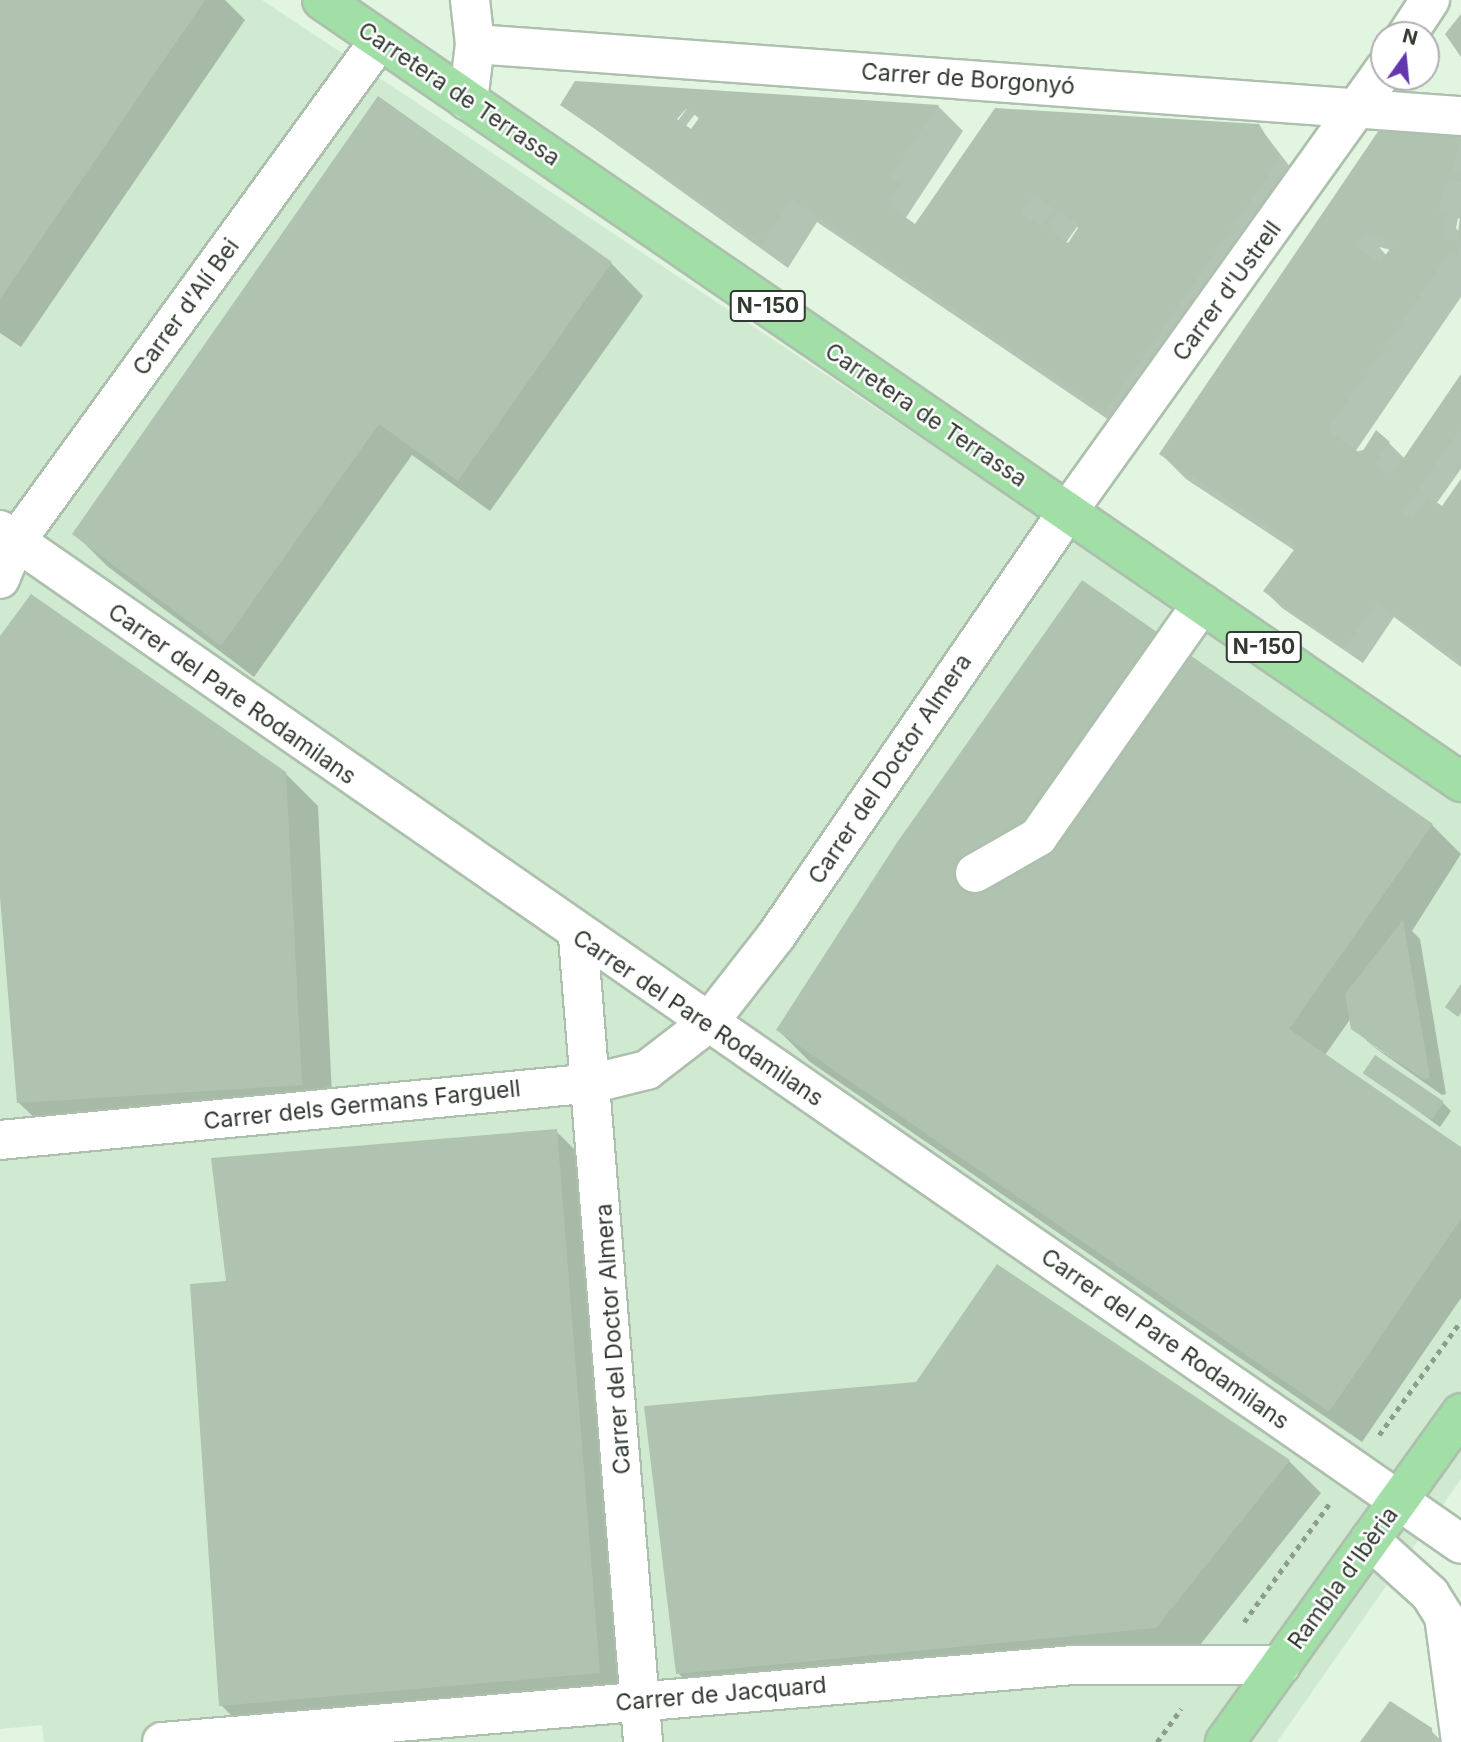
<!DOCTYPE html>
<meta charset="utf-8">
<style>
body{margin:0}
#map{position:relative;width:1461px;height:1742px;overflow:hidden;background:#e1f5e1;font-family:Inter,sans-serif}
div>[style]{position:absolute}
.built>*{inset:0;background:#d0e9d1}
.shadow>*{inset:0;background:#0003}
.building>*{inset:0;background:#b0c3b1;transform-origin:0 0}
.path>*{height:4.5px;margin-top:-2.25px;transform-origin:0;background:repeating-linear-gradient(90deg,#8e9c8e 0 5px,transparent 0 10px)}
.roads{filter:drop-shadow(2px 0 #adbfad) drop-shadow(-2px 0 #adbfad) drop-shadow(0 2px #adbfad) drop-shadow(0 -2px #adbfad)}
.minor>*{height:38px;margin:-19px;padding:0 19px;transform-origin:19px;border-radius:19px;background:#fff}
.major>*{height:38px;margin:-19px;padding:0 19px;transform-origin:19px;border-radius:19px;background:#a1dfa7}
span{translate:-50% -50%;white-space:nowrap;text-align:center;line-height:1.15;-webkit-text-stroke:5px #fff;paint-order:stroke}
.shield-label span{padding:2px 5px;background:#fff;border:2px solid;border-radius:5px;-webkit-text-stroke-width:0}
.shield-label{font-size:21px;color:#313931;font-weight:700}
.street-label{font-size:23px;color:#313931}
.north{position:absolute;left:1370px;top:21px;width:70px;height:70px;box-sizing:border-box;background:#fff;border:2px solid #adb0ad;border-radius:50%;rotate:15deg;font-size:19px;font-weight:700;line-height:28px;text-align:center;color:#313931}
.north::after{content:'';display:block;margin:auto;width:24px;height:32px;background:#6437af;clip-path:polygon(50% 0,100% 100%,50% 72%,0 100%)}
</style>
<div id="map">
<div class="built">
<div style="clip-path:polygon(0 0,262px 0,1461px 797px,1461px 1479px,1277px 1742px,44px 1742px,42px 1725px,0 1729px)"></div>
</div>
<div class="shadow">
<div style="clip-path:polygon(0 0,225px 0,245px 20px,21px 347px,0 333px)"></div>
<div style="clip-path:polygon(evenodd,697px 93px,938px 106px,963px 131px,905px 219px,914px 225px,1258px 125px,1304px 185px,1131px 435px,817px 222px,788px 268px,562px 105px,697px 93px,697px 95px,677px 122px,675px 120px,697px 95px,697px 93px,695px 114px,700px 120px,691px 131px,685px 127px,695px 114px,697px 93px,1077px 227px,1080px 229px,1068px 246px,1065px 244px,1077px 227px)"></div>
<div style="clip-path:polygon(378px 98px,611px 263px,643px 296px,490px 511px,412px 455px,254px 677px,107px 566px,75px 534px)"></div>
<div style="clip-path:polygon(evenodd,1380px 132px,1461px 137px,1461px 297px,1355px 452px,1389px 443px,1405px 459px,1461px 377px,1461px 469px,1436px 504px,1443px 509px,1461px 482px,1461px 667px,1394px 617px,1363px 663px,1282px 608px,1265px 591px,1294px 550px,1186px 479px,1161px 454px,1380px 132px,1458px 218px,1460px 219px,1459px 232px,1456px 228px,1458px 218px,1380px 132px,1379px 247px,1391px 250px,1387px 256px,1379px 247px)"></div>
<div style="clip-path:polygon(0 639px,285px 773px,318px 806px,333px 1116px,51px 1134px,18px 1102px,0 875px)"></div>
<div style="clip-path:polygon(1432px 825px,1461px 854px,1412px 931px,1420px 939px,1446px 1094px,1442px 1095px,1371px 1045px,1367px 1042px,1432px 1083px,1367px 1041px,1351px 1018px,1325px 1055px,1461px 1149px,1461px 1298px,1362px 1442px,810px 1062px,778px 1030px)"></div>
<div style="clip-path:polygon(1366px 1073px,1443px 1103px,1451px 1111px,1440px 1127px)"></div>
<div style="clip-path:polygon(556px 1131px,588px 1163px,631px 1705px,253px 1737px,221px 1705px,228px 1282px)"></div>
<div style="clip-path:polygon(997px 1267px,1289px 1461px,1321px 1493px,1188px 1660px,710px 1705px,678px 1673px,917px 1384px)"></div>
<div style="clip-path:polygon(1430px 1730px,1443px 1742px,1363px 1742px)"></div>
</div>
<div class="building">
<div style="clip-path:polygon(0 0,205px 0,0 299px)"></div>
<div style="clip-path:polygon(1461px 14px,1461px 57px,1445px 34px)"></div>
<div style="clip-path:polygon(evenodd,575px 81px,939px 105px,890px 177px,901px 184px,887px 204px,915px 224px,995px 108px,1259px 124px,1280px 159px,1105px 412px,791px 199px,763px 244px,560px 105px,575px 81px,686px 109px,699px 118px,691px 129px,677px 119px,686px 109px,575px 81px,1034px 194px,1054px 209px,1041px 226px,1021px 213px,1034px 194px,575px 81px,1059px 212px,1080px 225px,1068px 243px,1047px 229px,1059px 212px)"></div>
<div style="clip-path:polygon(378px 96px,612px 262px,458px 481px,379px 424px,221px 646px,72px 534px)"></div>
<div style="clip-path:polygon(evenodd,1379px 130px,1461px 135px,1453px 172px,1461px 173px,1461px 182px,1445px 184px,1439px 213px,1445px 215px,1444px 238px,1457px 240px,1461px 210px,1461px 245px,1457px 255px,1450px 252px,1328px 430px,1361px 454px,1376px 430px,1390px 442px,1375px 463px,1392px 475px,1461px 374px,1461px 428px,1402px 513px,1412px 520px,1428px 496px,1442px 506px,1461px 479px,1461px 661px,1377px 603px,1345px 647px,1296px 615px,1263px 591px,1297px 546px,1159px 454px,1379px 130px,1367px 233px,1394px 243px,1380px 263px,1356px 246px,1367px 233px)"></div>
<div style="clip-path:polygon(1082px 580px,1433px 824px,1289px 1029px,1461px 1147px,1461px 1219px,1329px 1412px,776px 1030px,896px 844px)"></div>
<div style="clip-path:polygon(31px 594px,286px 772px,302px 1085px,17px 1103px,0 897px,0 636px)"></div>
<div style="clip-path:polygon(1403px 920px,1430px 1078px,1423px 1079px,1351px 1029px,1345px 994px)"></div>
<div style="clip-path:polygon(1461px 984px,1461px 1013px,1458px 1017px,1445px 1007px)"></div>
<div style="left:1375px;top:1055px;width:83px;height:22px;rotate:34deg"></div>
<div style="clip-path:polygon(557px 1129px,600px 1673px,219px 1706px,190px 1284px,226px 1281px,211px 1158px)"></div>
<div style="clip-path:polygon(997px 1264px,1290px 1460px,1156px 1628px,676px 1674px,644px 1406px,916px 1382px)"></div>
<div style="clip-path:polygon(1390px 1701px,1432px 1728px,1433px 1742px,1360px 1742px)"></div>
</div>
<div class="path">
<div style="left:1379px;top:1435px;width:140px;rotate:-54.3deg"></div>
<div style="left:1244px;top:1622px;width:145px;rotate:-54.2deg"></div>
<div style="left:1157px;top:1742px;width:41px;rotate:-54deg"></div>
</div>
<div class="roads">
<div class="minor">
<div style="left:1407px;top:35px;width:42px;rotate:-56.7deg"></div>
<div style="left:475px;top:44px;width:989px;rotate:4.18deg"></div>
<div style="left:468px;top:101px;width:57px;rotate:-83deg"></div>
<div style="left:475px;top:44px;width:44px;rotate:-96.5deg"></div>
<div style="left:0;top:530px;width:1778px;rotate:34.76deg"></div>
<div style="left:0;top:579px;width:41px;rotate:-67.2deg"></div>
<div style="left:16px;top:541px;width:618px;rotate:-54.02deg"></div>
<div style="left:975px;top:873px;width:73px;rotate:-29.7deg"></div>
<div style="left:1038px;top:837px;width:285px;rotate:-54.9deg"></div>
<div style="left:578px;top:937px;width:808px;rotate:85.38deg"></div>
<div style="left:0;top:1140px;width:597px;rotate:-5.48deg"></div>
<div style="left:594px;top:1083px;width:55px;rotate:-13.8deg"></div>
<div style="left:647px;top:1070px;width:77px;rotate:-37.6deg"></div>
<div style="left:708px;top:1023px;width:110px;rotate:-52deg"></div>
<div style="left:776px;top:936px;width:516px;rotate:-55.51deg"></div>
<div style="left:1068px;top:511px;width:543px;rotate:-54.38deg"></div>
<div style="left:1370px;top:1540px;width:81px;rotate:42deg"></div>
<div style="left:1430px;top:1594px;width:26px;rotate:58deg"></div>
<div style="left:1444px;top:1616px;width:127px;rotate:82.3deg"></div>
<div style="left:162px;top:1742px;width:915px;rotate:-4.83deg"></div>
<div style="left:1074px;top:1665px;width:207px"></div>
</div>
<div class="major">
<div style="left:322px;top:0;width:1382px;rotate:34.47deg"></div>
<div style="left:1225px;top:1742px;width:405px;rotate:-54.3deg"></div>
</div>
</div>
<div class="shield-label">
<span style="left:768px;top:306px">N-150</span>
<span style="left:1264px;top:647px">N-150</span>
</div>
<div class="street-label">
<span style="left:968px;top:79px;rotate:4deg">Carrer de Borgonyó</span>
<span style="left:459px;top:94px;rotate:34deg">Carretera de Terrassa</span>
<span style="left:1227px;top:291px;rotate:-54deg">Carrer d'Ustrell</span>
<span style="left:186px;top:307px;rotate:-54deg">Carrer d'Alí Bei</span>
<span style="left:926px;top:415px;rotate:34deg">Carretera de Terrassa</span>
<span style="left:232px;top:694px;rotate:35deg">Carrer del Pare Rodamilans</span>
<span style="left:890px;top:769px;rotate:-56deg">Carrer del Doctor Almera</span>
<span style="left:698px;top:1018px;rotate:34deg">Carrer del Pare Rodamilans</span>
<span style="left:362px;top:1105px;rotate:-6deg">Carrer dels Germans Farguell</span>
<span style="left:613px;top:1339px;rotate:-94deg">Carrer del Doctor Almera</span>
<span style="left:1165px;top:1339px;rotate:35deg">Carrer del Pare Rodamilans</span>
<span style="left:1343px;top:1578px;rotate:-54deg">Rambla d'Ibèria</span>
<span style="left:721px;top:1694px;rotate:-5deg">Carrer de Jacquard</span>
</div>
<div class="north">N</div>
</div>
